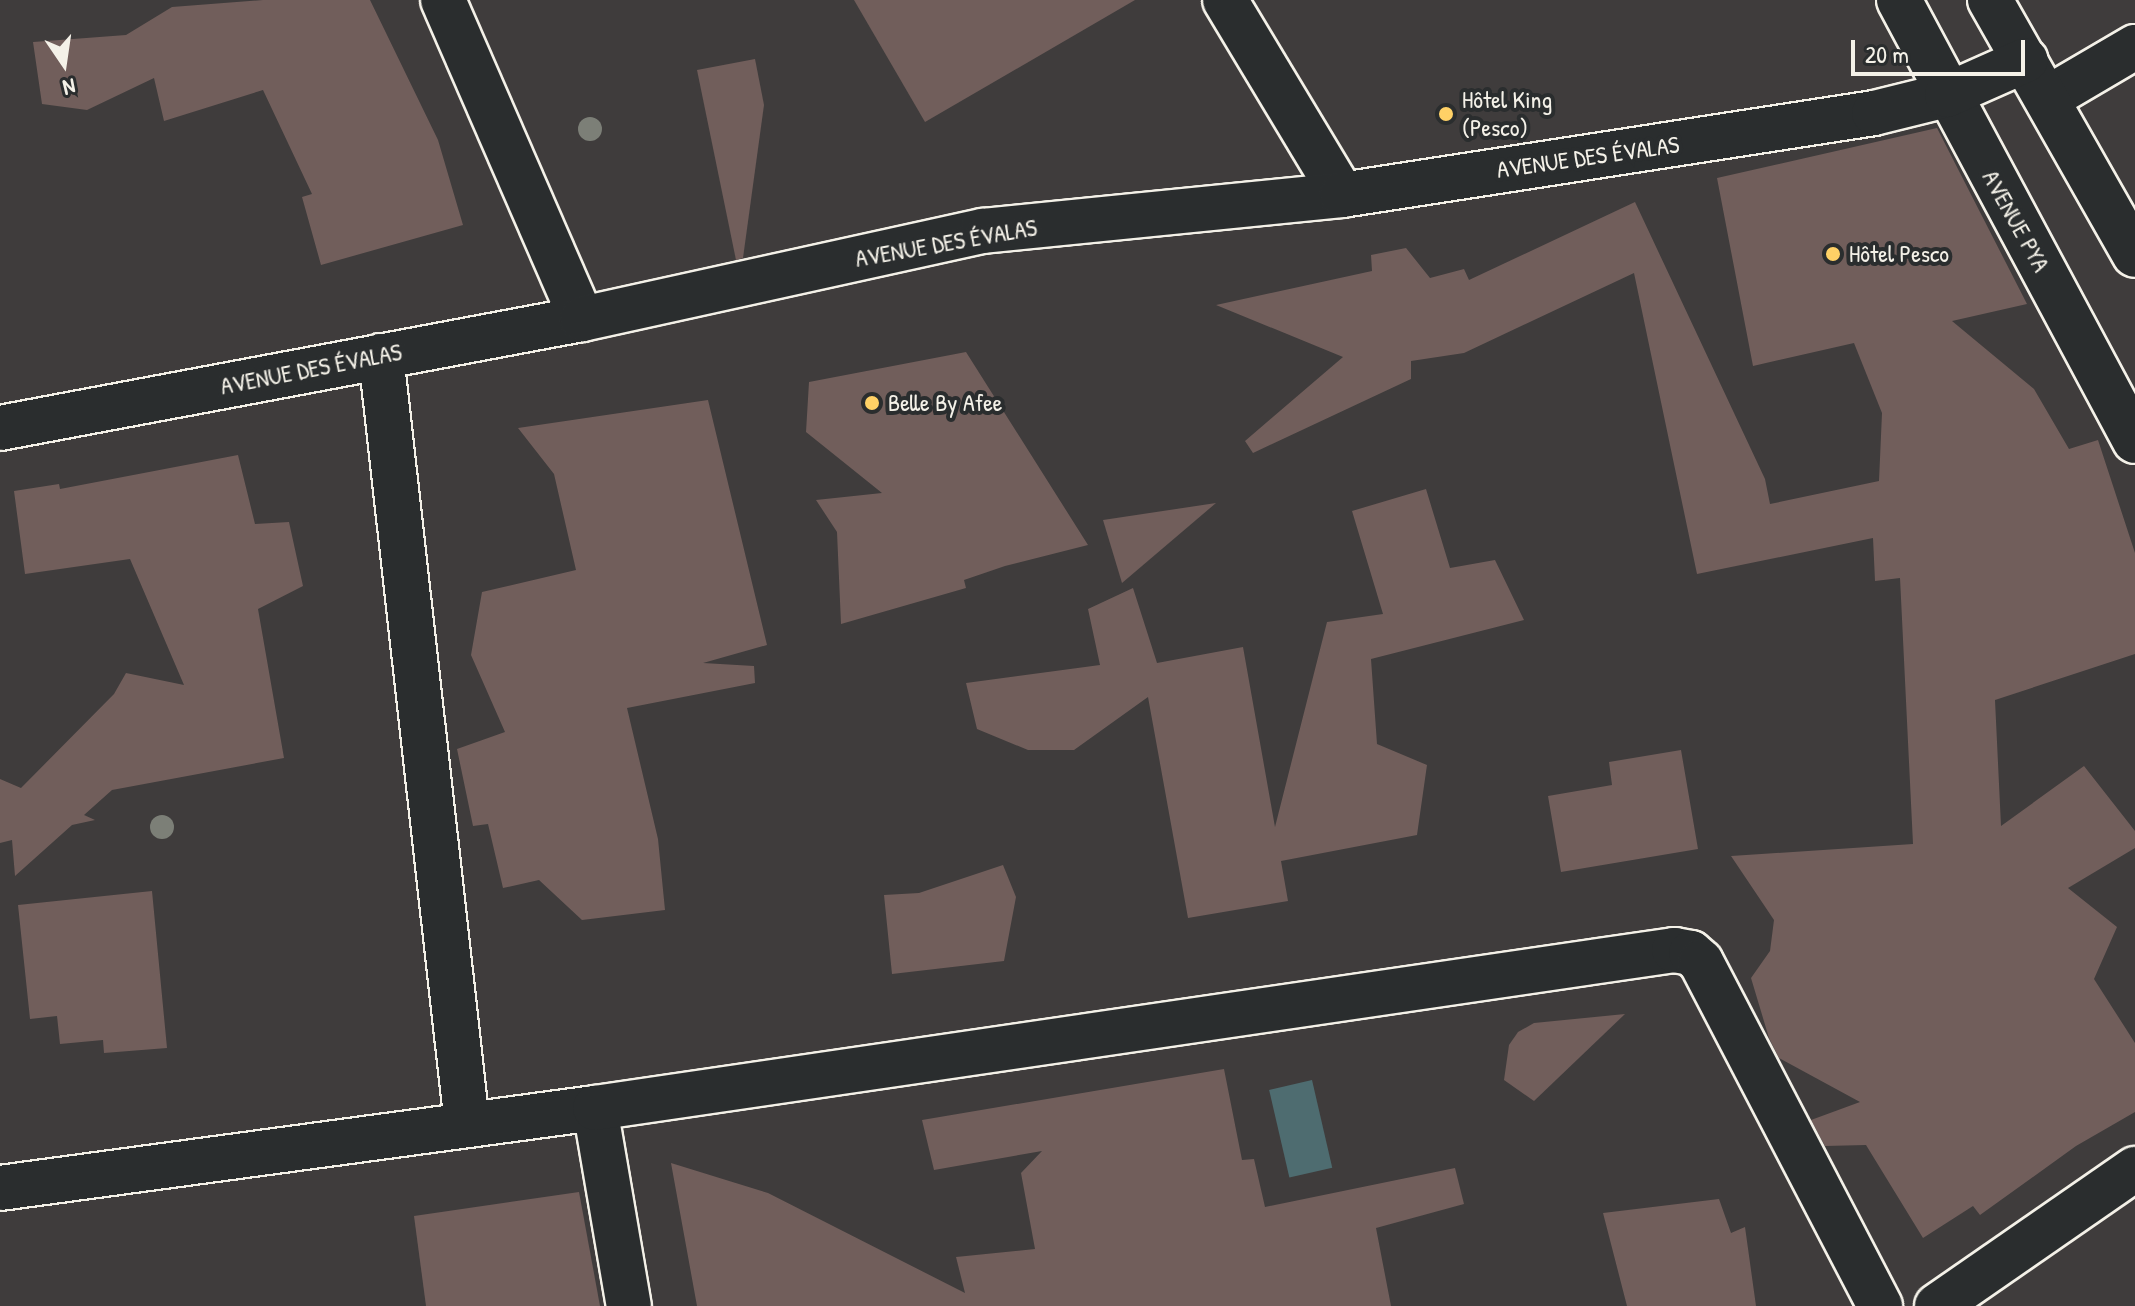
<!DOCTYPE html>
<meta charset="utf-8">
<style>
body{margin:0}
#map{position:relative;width:2135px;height:1306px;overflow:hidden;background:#3f3c3c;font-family:"Patrick Hand",sans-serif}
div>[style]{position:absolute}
.water>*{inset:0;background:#4e6c70;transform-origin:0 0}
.building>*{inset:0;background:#715e5b}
.roads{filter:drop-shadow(2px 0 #f4f1e8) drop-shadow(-2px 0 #f4f1e8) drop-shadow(0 2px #f4f1e8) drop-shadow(0 -2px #f4f1e8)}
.street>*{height:44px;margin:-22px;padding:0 22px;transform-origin:22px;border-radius:22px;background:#2a2d2e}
.secondary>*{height:44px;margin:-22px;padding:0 22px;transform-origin:22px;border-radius:22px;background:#2a2d2e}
.trees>*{width:24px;height:24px;margin:-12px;border-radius:50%;background:#7c7f77}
.dots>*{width:22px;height:22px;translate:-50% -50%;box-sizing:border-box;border:4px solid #2a2d2e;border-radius:50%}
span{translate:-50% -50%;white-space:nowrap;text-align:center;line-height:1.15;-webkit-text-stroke:8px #2a2d2e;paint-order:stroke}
.poi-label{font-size:24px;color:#f4f1e8}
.left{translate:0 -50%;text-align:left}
.street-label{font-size:24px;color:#f4f1e8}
.north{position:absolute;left:24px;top:24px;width:80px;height:80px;-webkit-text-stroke:6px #2a2d2e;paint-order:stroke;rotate:167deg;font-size:22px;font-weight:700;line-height:32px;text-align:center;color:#f4f1e8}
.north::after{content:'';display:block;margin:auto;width:28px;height:36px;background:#f4f1e8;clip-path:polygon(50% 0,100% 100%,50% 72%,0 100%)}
.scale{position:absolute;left:1851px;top:40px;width:174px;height:36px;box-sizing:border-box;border:4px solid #f4f1e8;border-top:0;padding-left:10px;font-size:24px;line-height:28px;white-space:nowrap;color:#f4f1e8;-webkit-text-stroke:6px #2a2d2e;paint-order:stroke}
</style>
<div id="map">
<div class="water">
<div style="left:1312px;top:1080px;width:90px;height:44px;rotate:77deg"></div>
</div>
<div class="building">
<div style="clip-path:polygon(263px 0,370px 0,438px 140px,463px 225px,321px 265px,302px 197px,312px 194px,263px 90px,164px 121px,154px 78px,87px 110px,42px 104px,33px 42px,126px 35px,172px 7px)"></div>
<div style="clip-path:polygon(854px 0,1135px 0,925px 122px)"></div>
<div style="clip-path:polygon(755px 59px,764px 105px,743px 258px,736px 260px,697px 70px)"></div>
<div style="clip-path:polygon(1937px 128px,2027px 304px,1952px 321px,2034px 389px,2069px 449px,2098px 440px,2135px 553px,2135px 654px,1995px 700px,2001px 826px,2084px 766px,2135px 831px,2135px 848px,2068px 888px,2117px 927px,2094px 979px,2135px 1043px,2135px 1112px,2076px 1146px,1980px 1215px,1973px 1206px,1923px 1238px,1866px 1145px,1825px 1146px,1811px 1120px,1860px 1102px,1779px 1058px,1769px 1038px,1751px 978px,1770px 951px,1774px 920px,1731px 856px,1913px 844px,1900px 578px,1875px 581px,1873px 538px,1697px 574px,1634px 273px,1464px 353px,1411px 361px,1411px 379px,1253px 453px,1245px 441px,1343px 357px,1216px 305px,1372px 271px,1371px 255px,1406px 248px,1430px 278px,1464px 269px,1469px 280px,1635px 202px,1765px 479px,1770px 504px,1879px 481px,1882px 413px,1854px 343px,1753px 366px,1717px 178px)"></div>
<div style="clip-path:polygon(966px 352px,1088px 545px,1005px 566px,964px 580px,966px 588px,841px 624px,837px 532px,816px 500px,882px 493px,806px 432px,809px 382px)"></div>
<div style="clip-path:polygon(708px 400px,767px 645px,703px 663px,754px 666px,755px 683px,627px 708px,658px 839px,665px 910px,582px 920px,539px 880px,503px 888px,488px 824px,473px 826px,457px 749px,505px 732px,471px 655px,482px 592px,576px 570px,554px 474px,518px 428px)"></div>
<div style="clip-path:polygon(238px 455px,255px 524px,289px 522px,303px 586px,258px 609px,284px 758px,112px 790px,84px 815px,95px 820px,72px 825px,15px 876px,12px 840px,0 843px,0 779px,21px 788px,114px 694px,126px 673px,184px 685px,130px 559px,25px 574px,14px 491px,59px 484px,60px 489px)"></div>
<div style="clip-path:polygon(1426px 489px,1450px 568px,1495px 560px,1524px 620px,1371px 659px,1377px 744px,1427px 765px,1417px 835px,1281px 861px,1288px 901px,1188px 918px,1148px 697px,1074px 750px,1028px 750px,977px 729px,966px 683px,1100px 665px,1088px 609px,1133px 588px,1157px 663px,1243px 647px,1275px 827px,1327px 622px,1383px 614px,1352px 511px)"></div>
<div style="clip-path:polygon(1216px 503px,1122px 583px,1103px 520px)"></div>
<div style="clip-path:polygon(1681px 750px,1698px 849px,1561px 872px,1548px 796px,1612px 785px,1609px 762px)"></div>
<div style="clip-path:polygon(1003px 865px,1016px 897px,1004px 961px,892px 974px,884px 895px,919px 893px)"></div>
<div style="clip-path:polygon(152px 891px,167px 1048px,104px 1053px,103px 1040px,60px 1044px,57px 1016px,30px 1019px,18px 905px)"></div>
<div style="clip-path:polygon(1625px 1014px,1534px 1101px,1504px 1080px,1509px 1045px,1518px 1032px,1534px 1023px)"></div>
<div style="clip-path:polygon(1224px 1069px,1242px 1160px,1254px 1159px,1265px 1207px,1455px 1168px,1464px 1204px,1376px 1228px,1391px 1306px,697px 1306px,671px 1163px,768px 1193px,965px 1293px,956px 1257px,1035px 1249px,1021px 1173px,1042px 1151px,934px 1170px,922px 1120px)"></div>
<div style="clip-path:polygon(579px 1192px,600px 1306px,426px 1306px,414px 1216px)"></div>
<div style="clip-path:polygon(1719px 1199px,1731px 1233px,1745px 1227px,1756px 1306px,1627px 1306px,1603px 1213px)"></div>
</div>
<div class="roads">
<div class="street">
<div style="left:443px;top:0;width:348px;rotate:66.5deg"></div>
<div style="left:1225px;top:0;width:227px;rotate:59deg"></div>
<div style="left:2048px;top:98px;width:101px;rotate:-30.4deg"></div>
<div style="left:381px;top:356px;width:773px;rotate:83.61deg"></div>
<div style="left:595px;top:1108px;width:201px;rotate:80.3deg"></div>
<div style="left:0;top:1188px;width:600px;rotate:-7.66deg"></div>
<div style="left:595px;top:1108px;width:1091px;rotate:-8.33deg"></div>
<div style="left:1674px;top:950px;width:17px;rotate:10deg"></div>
<div style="left:1691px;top:953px;width:13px;rotate:42deg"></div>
<div style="left:1701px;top:962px;width:388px;rotate:62.5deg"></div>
<div style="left:1937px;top:1306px;width:241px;rotate:-34.7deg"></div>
</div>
<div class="secondary">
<div style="left:1899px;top:0;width:500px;rotate:61.85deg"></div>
<div style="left:1990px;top:0;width:293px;rotate:60.4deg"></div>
<div style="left:0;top:428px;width:592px;rotate:-10.61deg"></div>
<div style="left:582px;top:319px;width:411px;rotate:-12.4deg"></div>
<div style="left:983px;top:231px;width:361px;rotate:-5.7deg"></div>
<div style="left:1342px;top:195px;width:538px;rotate:-8.76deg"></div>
<div style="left:1874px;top:113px;width:75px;rotate:-13.9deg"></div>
<div style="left:1947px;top:95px;width:86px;rotate:-23.9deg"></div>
</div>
</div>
<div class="trees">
<div style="left:590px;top:129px"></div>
<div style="left:162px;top:827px"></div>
</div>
<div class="dots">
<div style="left:1446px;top:114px;background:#ffd166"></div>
<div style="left:1833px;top:254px;background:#ffd166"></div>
<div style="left:872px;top:403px;background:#ffd166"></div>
</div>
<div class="poi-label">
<span class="left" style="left:1462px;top:114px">Hôtel King<br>(Pesco)</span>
<span class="left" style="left:1849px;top:254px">Hôtel Pesco</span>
<span class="left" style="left:888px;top:403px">Belle By Afee</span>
</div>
<div class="street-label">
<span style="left:1588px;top:157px;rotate:-8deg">AVENUE DES ÉVALAS</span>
<span style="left:2016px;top:221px;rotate:61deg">AVENUE PYA</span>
<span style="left:946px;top:243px;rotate:-10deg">AVENUE DES ÉVALAS</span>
<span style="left:311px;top:369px;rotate:-11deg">AVENUE DES ÉVALAS</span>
</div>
<div class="north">N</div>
<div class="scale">20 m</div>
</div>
